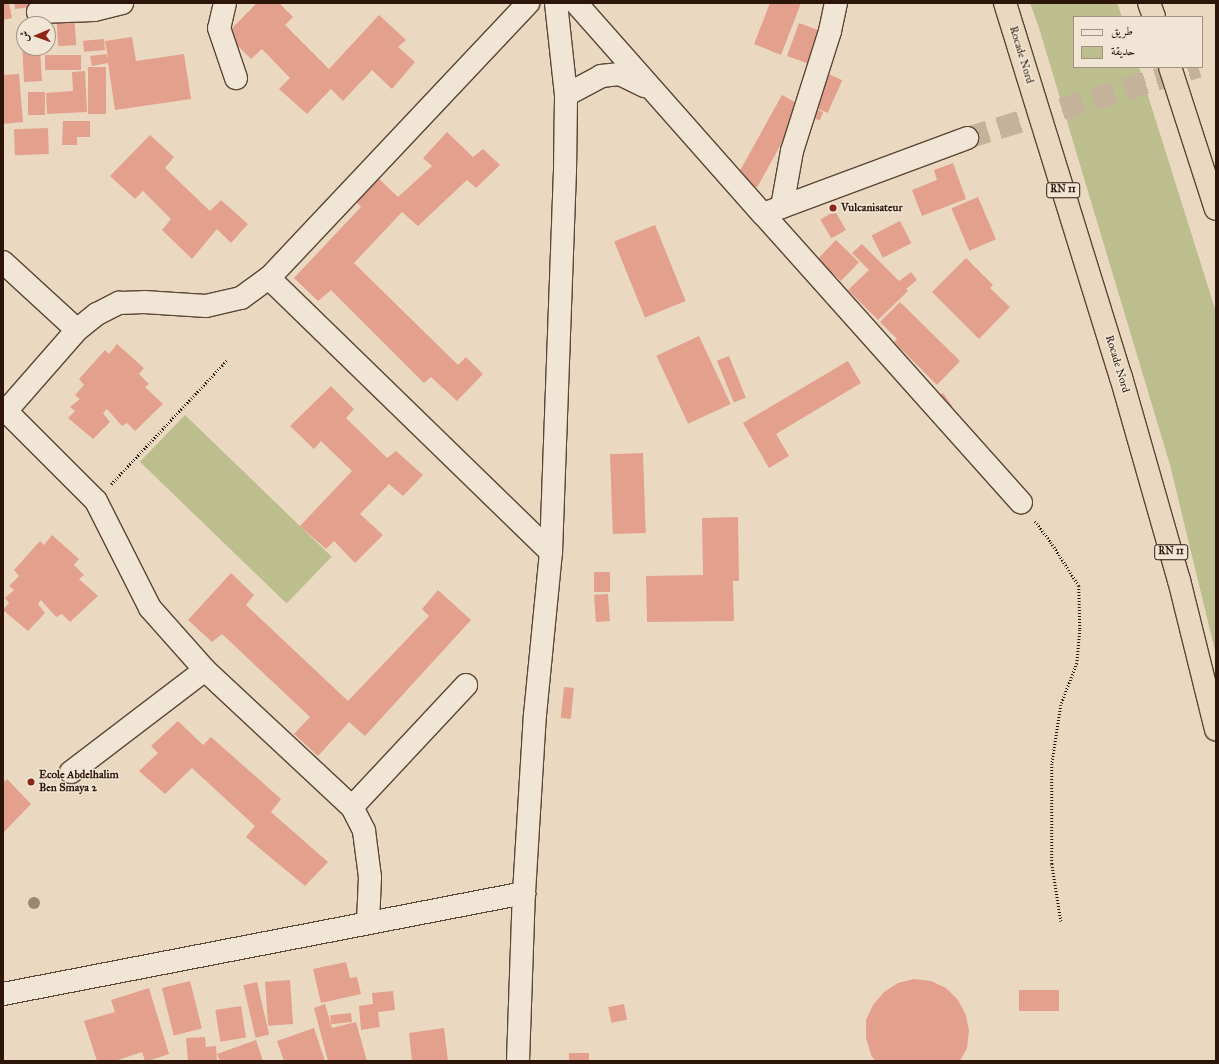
<!DOCTYPE html>
<meta charset="utf-8">
<style>
body{margin:0}
#map{position:relative;width:1219px;height:1064px;overflow:hidden;background:#ead9c0;font-family:"IM FELL Great Primer",Amiri,serif}
div>[style]{position:absolute}
.green>*{inset:0;background:#bdbe8e;transform-origin:0 0}
.building>*{inset:0;background:#e3a08d;transform-origin:0 0}
.minor-tunnel>*{height:22px;margin-top:-11px;transform-origin:0;background:repeating-linear-gradient(90deg,#c4b29b 0 22px,transparent 0 33px)}
.path>*{height:2.5px;margin-top:-1.25px;transform-origin:0;background:repeating-linear-gradient(90deg,#2d1509 0 1px,transparent 0 3px)}
.roads{filter:drop-shadow(1px 0 #5c4637) drop-shadow(-1px 0 #5c4637) drop-shadow(0 1px #5c4637) drop-shadow(0 -1px #5c4637)}
.minor>*{height:22px;margin:-11px;padding:0 11px;transform-origin:11px;border-radius:11px;background:#f1e6d6}
.highway>*{height:22px;margin:-11px;padding:0 11px;transform-origin:11px;border-radius:11px;background:#ead9c0}
.trees>*{width:12px;height:12px;margin:-6px;border-radius:50%;background:#9a8971}
.dots>*{width:11px;height:11px;translate:-50% -50%;box-sizing:border-box;border:2px solid #f1e6d6;border-radius:50%}
span{translate:-50% -50%;white-space:nowrap;text-align:center;line-height:1.15;-webkit-text-stroke:3px #f1e6d6;paint-order:stroke}
.shield-label span{padding:1px 3px;background:#f1e6d6;border:1px solid;border-radius:3px;-webkit-text-stroke-width:0}
.shield-label{font-size:10px;color:#2d1509;font-weight:700}
.street-label{font-size:11px;color:#2d1509}
.poi-label{font-size:11px;color:#2d1509;font-weight:700}
.left{translate:0 -50%;text-align:left}
.frame{position:absolute;inset:0;border:4px solid #2d1509;pointer-events:none}
.legend{position:absolute;left:1073px;top:16px;width:130px;height:52px;box-sizing:border-box;background:#f1e6d6;border:1px solid #a39284;margin:0;padding:5px 7px;list-style:none;font-size:12px;color:#2d1509}
.legend li{display:flex;align-items:center;gap:8px;height:20px}
.legend b{width:20px;border:1px solid #a39284}
.north{position:absolute;left:16px;top:16px;width:40px;height:40px;box-sizing:border-box;background:#f1e6d6;border:1px solid #a39284;border-radius:50%;rotate:268deg;font-size:11px;font-weight:700;line-height:16px;text-align:center;color:#2d1509}
.north::after{content:'';display:block;margin:auto;width:14px;height:18px;background:#8f2418;clip-path:polygon(50% 0,100% 100%,50% 72%,0 100%)}
</style>
<div id="map">
<div class="green">
<div style="clip-path:polygon(1030px 3px,1117px 3px,1122px 17px,1074px 17px,1074px 67px,1139px 67px,1216px 312px,1216px 655px,1170px 465px,1039px 28px)"></div>
<div style="left:185px;top:415px;width:204px;height:65px;rotate:44deg"></div>
</div>
<div class="building">
<div style="clip-path:polygon(3px 3px,9px 3px,12px 18px,3px 20px)"></div>
<div style="clip-path:polygon(14px 3px,57px 3px,57px 4px,15px 9px)"></div>
<div style="clip-path:polygon(257px 3px,279px 3px,293px 17px,285px 25px,329px 69px,379px 15px,406px 40px,398px 47px,415px 62px,392px 89px,372px 70px,343px 101px,331px 89px,307px 114px,279px 89px,290px 78px,262px 49px,251px 59px,226px 34px)"></div>
<div style="clip-path:polygon(770px 3px,801px 3px,781px 55px,754px 44px)"></div>
<div style="left:74px;top:13px;width:32px;height:18px;rotate:86deg"></div>
<div style="left:799px;top:23px;width:29px;height:35px;rotate:20deg"></div>
<div style="clip-path:polygon(132px 37px,136px 61px,184px 54px,191px 99px,115px 110px,108px 63px,92px 66px,90px 56px,106px 54px,108px 59px,105px 41px)"></div>
<div style="left:104px;top:39px;width:11px;height:21px;rotate:85deg"></div>
<div style="clip-path:polygon(22px 42px,24px 42px,24px 48px,40px 48px,42px 81px,24px 82px)"></div>
<div style="left:81px;top:55px;width:15px;height:36px;rotate:90deg"></div>
<div style="left:88px;top:67px;width:18px;height:47px"></div>
<div style="clip-path:polygon(85px 71px,87px 112px,47px 114px,46px 93px,73px 91px,72px 72px)"></div>
<div style="left:824px;top:72px;width:20px;height:36px;rotate:24deg"></div>
<div style="clip-path:polygon(19px 74px,23px 122px,3px 124px,3px 75px)"></div>
<div style="left:28px;top:92px;width:17px;height:23px"></div>
<div style="left:782px;top:95px;width:23px;height:93px;rotate:29deg"></div>
<div style="left:810px;top:107px;width:14px;height:9px;rotate:21deg"></div>
<div style="clip-path:polygon(63px 121px,90px 121px,90px 137px,77px 137px,77px 145px,62px 145px)"></div>
<div style="left:48px;top:128px;width:26px;height:34px;rotate:88deg"></div>
<div style="clip-path:polygon(447px 132px,473px 157px,483px 149px,500px 165px,476px 188px,467px 180px,418px 226px,402px 212px,354px 263px,458px 365px,466px 357px,483px 374px,457px 401px,431px 377px,424px 383px,331px 290px,318px 301px,294px 278px,361px 207px,354px 199px,376px 176px,398px 197px,432px 166px,423px 158px)"></div>
<div style="clip-path:polygon(150px 135px,174px 157px,165px 168px,210px 211px,221px 200px,248px 224px,231px 243px,217px 229px,192px 259px,162px 230px,171px 219px,143px 191px,135px 199px,110px 176px)"></div>
<div style="clip-path:polygon(953px 163px,966px 199px,922px 216px,912px 190px,937px 180px,934px 170px)"></div>
<div style="left:978px;top:197px;width:46px;height:29px;rotate:67deg"></div>
<div style="left:835px;top:211px;width:22px;height:17px;rotate:60deg"></div>
<div style="left:900px;top:221px;width:25px;height:32px;rotate:63deg"></div>
<div style="left:655px;top:225px;width:82px;height:44px;rotate:68deg"></div>
<div style="left:836px;top:240px;width:32px;height:26px;rotate:44deg"></div>
<div style="clip-path:polygon(862px 244px,899px 281px,911px 272px,917px 280px,906px 289px,908px 291px,878px 320px,848px 290px,869px 270px,852px 253px)"></div>
<div style="clip-path:polygon(966px 258px,993px 285px,990px 288px,1010px 307px,979px 339px,932px 292px)"></div>
<div style="clip-path:polygon(900px 302px,960px 361px,937px 385px,894px 342px,897px 339px,880px 322px)"></div>
<div style="left:699px;top:336px;width:75px;height:47px;rotate:65deg"></div>
<div style="clip-path:polygon(117px 344px,144px 368px,139px 374px,149px 384px,145px 387px,163px 404px,135px 431px,127px 423px,122px 426px,107px 409px,103px 413px,110px 422px,93px 439px,68px 418px,75px 411px,70px 407px,80px 399px,75px 395px,84px 385px,79px 379px,105px 350px,109px 354px)"></div>
<div style="left:729px;top:356px;width:45px;height:13px;rotate:68deg"></div>
<div style="clip-path:polygon(848px 361px,861px 383px,776px 434px,789px 456px,769px 468px,743px 423px)"></div>
<div style="clip-path:polygon(331px 386px,354px 409px,346px 418px,387px 458px,396px 451px,423px 475px,403px 496px,389px 484px,360px 514px,383px 535px,355px 563px,334px 541px,326px 549px,300px 526px,352px 471px,321px 441px,314px 449px,290px 426px)"></div>
<div style="left:943px;top:393px;width:16px;height:11px;rotate:55deg"></div>
<div style="left:643px;top:453px;width:80px;height:33px;rotate:88deg"></div>
<div style="clip-path:polygon(738px 517px,739px 581px,733px 581px,734px 621px,647px 622px,646px 576px,703px 575px,702px 518px)"></div>
<div style="clip-path:polygon(52px 535px,79px 559px,74px 565px,84px 575px,79px 579px,98px 596px,70px 622px,62px 614px,56px 617px,41px 600px,38px 604px,45px 613px,28px 631px,3px 610px,9px 603px,5px 598px,14px 590px,9px 586px,19px 576px,14px 570px,40px 541px,44px 545px)"></div>
<div style="left:594px;top:572px;width:16px;height:20px"></div>
<div style="clip-path:polygon(231px 573px,254px 595px,246px 605px,348px 701px,429px 616px,422px 609px,438px 590px,471px 620px,365px 736px,349px 722px,318px 756px,294px 734px,310px 717px,222px 634px,212px 642px,188px 620px)"></div>
<div style="left:608px;top:594px;width:27px;height:14px;rotate:86deg"></div>
<div style="left:564px;top:687px;width:10px;height:31px;rotate:6deg"></div>
<div style="clip-path:polygon(178px 721px,203px 745px,211px 737px,281px 799px,271px 812px,328px 862px,305px 886px,246px 837px,255px 826px,192px 768px,165px 794px,139px 771px,158px 753px,151px 746px)"></div>
<div style="clip-path:polygon(7px 779px,31px 804px,3px 833px,3px 783px)"></div>
<div style="clip-path:polygon(346px 962px,350px 978px,357px 977px,361px 994px,321px 1003px,313px 969px)"></div>
<div style="clip-path:polygon(914px 979px,931px 981px,946px 988px,958px 1000px,966px 1015px,969px 1031px,967px 1048px,960px 1061px,875px 1061px,871px 1055px,866px 1038px,866px 1020px,873px 1005px,884px 992px,898px 983px)"></div>
<div style="left:290px;top:980px;width:44px;height:25px;rotate:86deg"></div>
<div style="left:190px;top:981px;width:49px;height:29px;rotate:76deg"></div>
<div style="left:257px;top:982px;width:54px;height:14px;rotate:77deg"></div>
<div style="clip-path:polygon(149px 988px,169px 1054px,148px 1061px,145px 1061px,142px 1052px,115px 1061px,97px 1061px,84px 1021px,115px 1012px,111px 1000px)"></div>
<div style="left:1059px;top:990px;width:21px;height:40px;rotate:90deg"></div>
<div style="clip-path:polygon(393px 991px,395px 1010px,378px 1012px,380px 1027px,361px 1030px,359px 1006px,373px 1004px,372px 993px)"></div>
<div style="clip-path:polygon(325px 1004px,332px 1028px,356px 1022px,367px 1061px,328px 1061px,314px 1008px)"></div>
<div style="left:624px;top:1004px;width:16px;height:16px;rotate:79deg"></div>
<div style="left:241px;top:1006px;width:32px;height:26px;rotate:81deg"></div>
<div style="left:351px;top:1013px;width:9px;height:21px;rotate:84deg"></div>
<div style="clip-path:polygon(314px 1028px,325px 1061px,284px 1061px,277px 1041px)"></div>
<div style="clip-path:polygon(444px 1028px,448px 1061px,412px 1061px,409px 1033px)"></div>
<div style="clip-path:polygon(205px 1037px,206px 1047px,216px 1046px,217px 1061px,188px 1061px,186px 1038px)"></div>
<div style="clip-path:polygon(256px 1040px,263px 1061px,220px 1061px,217px 1054px)"></div>
<div style="left:569px;top:1053px;width:20px;height:8px"></div>
</div>
<div class="minor-tunnel">
<div style="left:967px;top:138px;width:242px;rotate:-17.1deg"></div>
</div>
<div class="path">
<div style="left:111px;top:484px;width:170px;rotate:-46.9deg"></div>
<div style="left:1035px;top:521px;width:26px;rotate:53deg"></div>
<div style="left:1051px;top:542px;width:52px;rotate:57.5deg"></div>
<div style="left:1079px;top:586px;width:44px;rotate:88.7deg"></div>
<div style="left:1080px;top:630px;width:33px;rotate:95deg"></div>
<div style="left:1077px;top:663px;width:45px;rotate:110.9deg"></div>
<div style="left:1061px;top:705px;width:60px;rotate:98.7deg"></div>
<div style="left:1052px;top:764px;width:100px;rotate:90deg"></div>
<div style="left:1052px;top:864px;width:58px;rotate:81deg"></div>
</div>
<div class="roads">
<div class="minor">
<div style="left:225px;top:3px;width:26px;rotate:103deg"></div>
<div style="left:219px;top:28px;width:53px;rotate:71.2deg"></div>
<div style="left:576px;top:3px;width:282px;rotate:48.5deg"></div>
<div style="left:763px;top:214px;width:218px;rotate:-20.4deg"></div>
<div style="left:38px;top:12px;width:56px;rotate:-2deg"></div>
<div style="left:94px;top:10px;width:29px;rotate:-14deg"></div>
<div style="left:566px;top:95px;width:40px;rotate:-28deg"></div>
<div style="left:601px;top:76px;width:19px;rotate:-6deg"></div>
<div style="left:620px;top:74px;width:28px;rotate:26deg"></div>
<div style="left:782px;top:207px;width:57px;rotate:-79.9deg"></div>
<div style="left:792px;top:151px;width:126px;rotate:-72.4deg"></div>
<div style="left:830px;top:31px;width:29px;rotate:-78deg"></div>
<div style="left:763px;top:214px;width:387px;rotate:48.2deg"></div>
<div style="left:3px;top:262px;width:100px;rotate:42.6deg"></div>
<div style="left:269px;top:278px;width:393px;rotate:44.2deg"></div>
<div style="left:3px;top:411px;width:3px"></div>
<div style="left:6px;top:411px;width:127px;rotate:45deg"></div>
<div style="left:96px;top:501px;width:120px;rotate:63.2deg"></div>
<div style="left:150px;top:608px;width:83px;rotate:48.4deg"></div>
<div style="left:205px;top:670px;width:201px;rotate:43deg"></div>
<div style="left:352px;top:807px;width:27px;rotate:63deg"></div>
<div style="left:364px;top:831px;width:46px;rotate:82.6deg"></div>
<div style="left:370px;top:877px;width:46px;rotate:92.5deg"></div>
<div style="left:6px;top:411px;width:108px;rotate:-48.8deg"></div>
<div style="left:77px;top:330px;width:26px;rotate:-39deg"></div>
<div style="left:97px;top:314px;width:25px;rotate:-27deg"></div>
<div style="left:119px;top:303px;width:25px;rotate:-2deg"></div>
<div style="left:144px;top:302px;width:62px;rotate:3.7deg"></div>
<div style="left:206px;top:306px;width:36px;rotate:-13deg"></div>
<div style="left:241px;top:298px;width:34px;rotate:-36deg"></div>
<div style="left:269px;top:278px;width:378px;rotate:-46.7deg"></div>
<div style="left:71px;top:772px;width:168px;rotate:-37.3deg"></div>
<div style="left:352px;top:807px;width:167px;rotate:-46.9deg"></div>
<div style="left:3px;top:994px;width:531px;rotate:-10.97deg"></div>
<div style="left:518px;top:1061px;width:168px;rotate:-88deg"></div>
<div style="left:524px;top:893px;width:178px;rotate:-86.5deg"></div>
<div style="left:535px;top:715px;width:164px;rotate:-84.4deg"></div>
<div style="left:551px;top:552px;width:382px;rotate:-87.9deg"></div>
<div style="left:565px;top:170px;width:75px;rotate:-89.2deg"></div>
<div style="left:566px;top:95px;width:93px;rotate:-96.2deg"></div>
</div>
<div class="highway">
<div style="left:1005px;top:3px;width:392px;rotate:72.8deg"></div>
<div style="left:1121px;top:377px;width:211px;rotate:74.1deg"></div>
<div style="left:1179px;top:580px;width:154px;rotate:76.1deg"></div>
<div style="left:1149px;top:3px;width:15px;rotate:70deg"></div>
<div style="left:1170px;top:67px;width:149px;rotate:72.1deg"></div>
</div>
</div>
<div class="trees">
<div style="left:34px;top:903px"></div>
</div>
<div class="dots">
<div style="left:833px;top:208px;background:#8f2418"></div>
<div style="left:31px;top:782px;background:#8f2418"></div>
</div>
<div class="shield-label">
<span style="left:1063px;top:190px">RN 11</span>
<span style="left:1171px;top:552px">RN 11</span>
</div>
<div class="street-label">
<span style="left:1021px;top:55px;rotate:73deg">Rocade Nord</span>
<span style="left:1117px;top:364px;rotate:73deg">Rocade Nord</span>
</div>
<div class="poi-label">
<span class="left" style="left:841px;top:208px">Vulcanisateur</span>
<span class="left" style="left:39px;top:782px">Ecole Abdelhalim<br>Ben Smaya 2</span>
</div>
<div class="frame"></div>
<ul class="legend">
<li><b style="height:5px;background:#f1e6d6"></b>طريق</li>
<li><b style="height:11px;background:#bdbe8e"></b>حديقة</li>
</ul>
<div class="north">ش</div>
</div>
